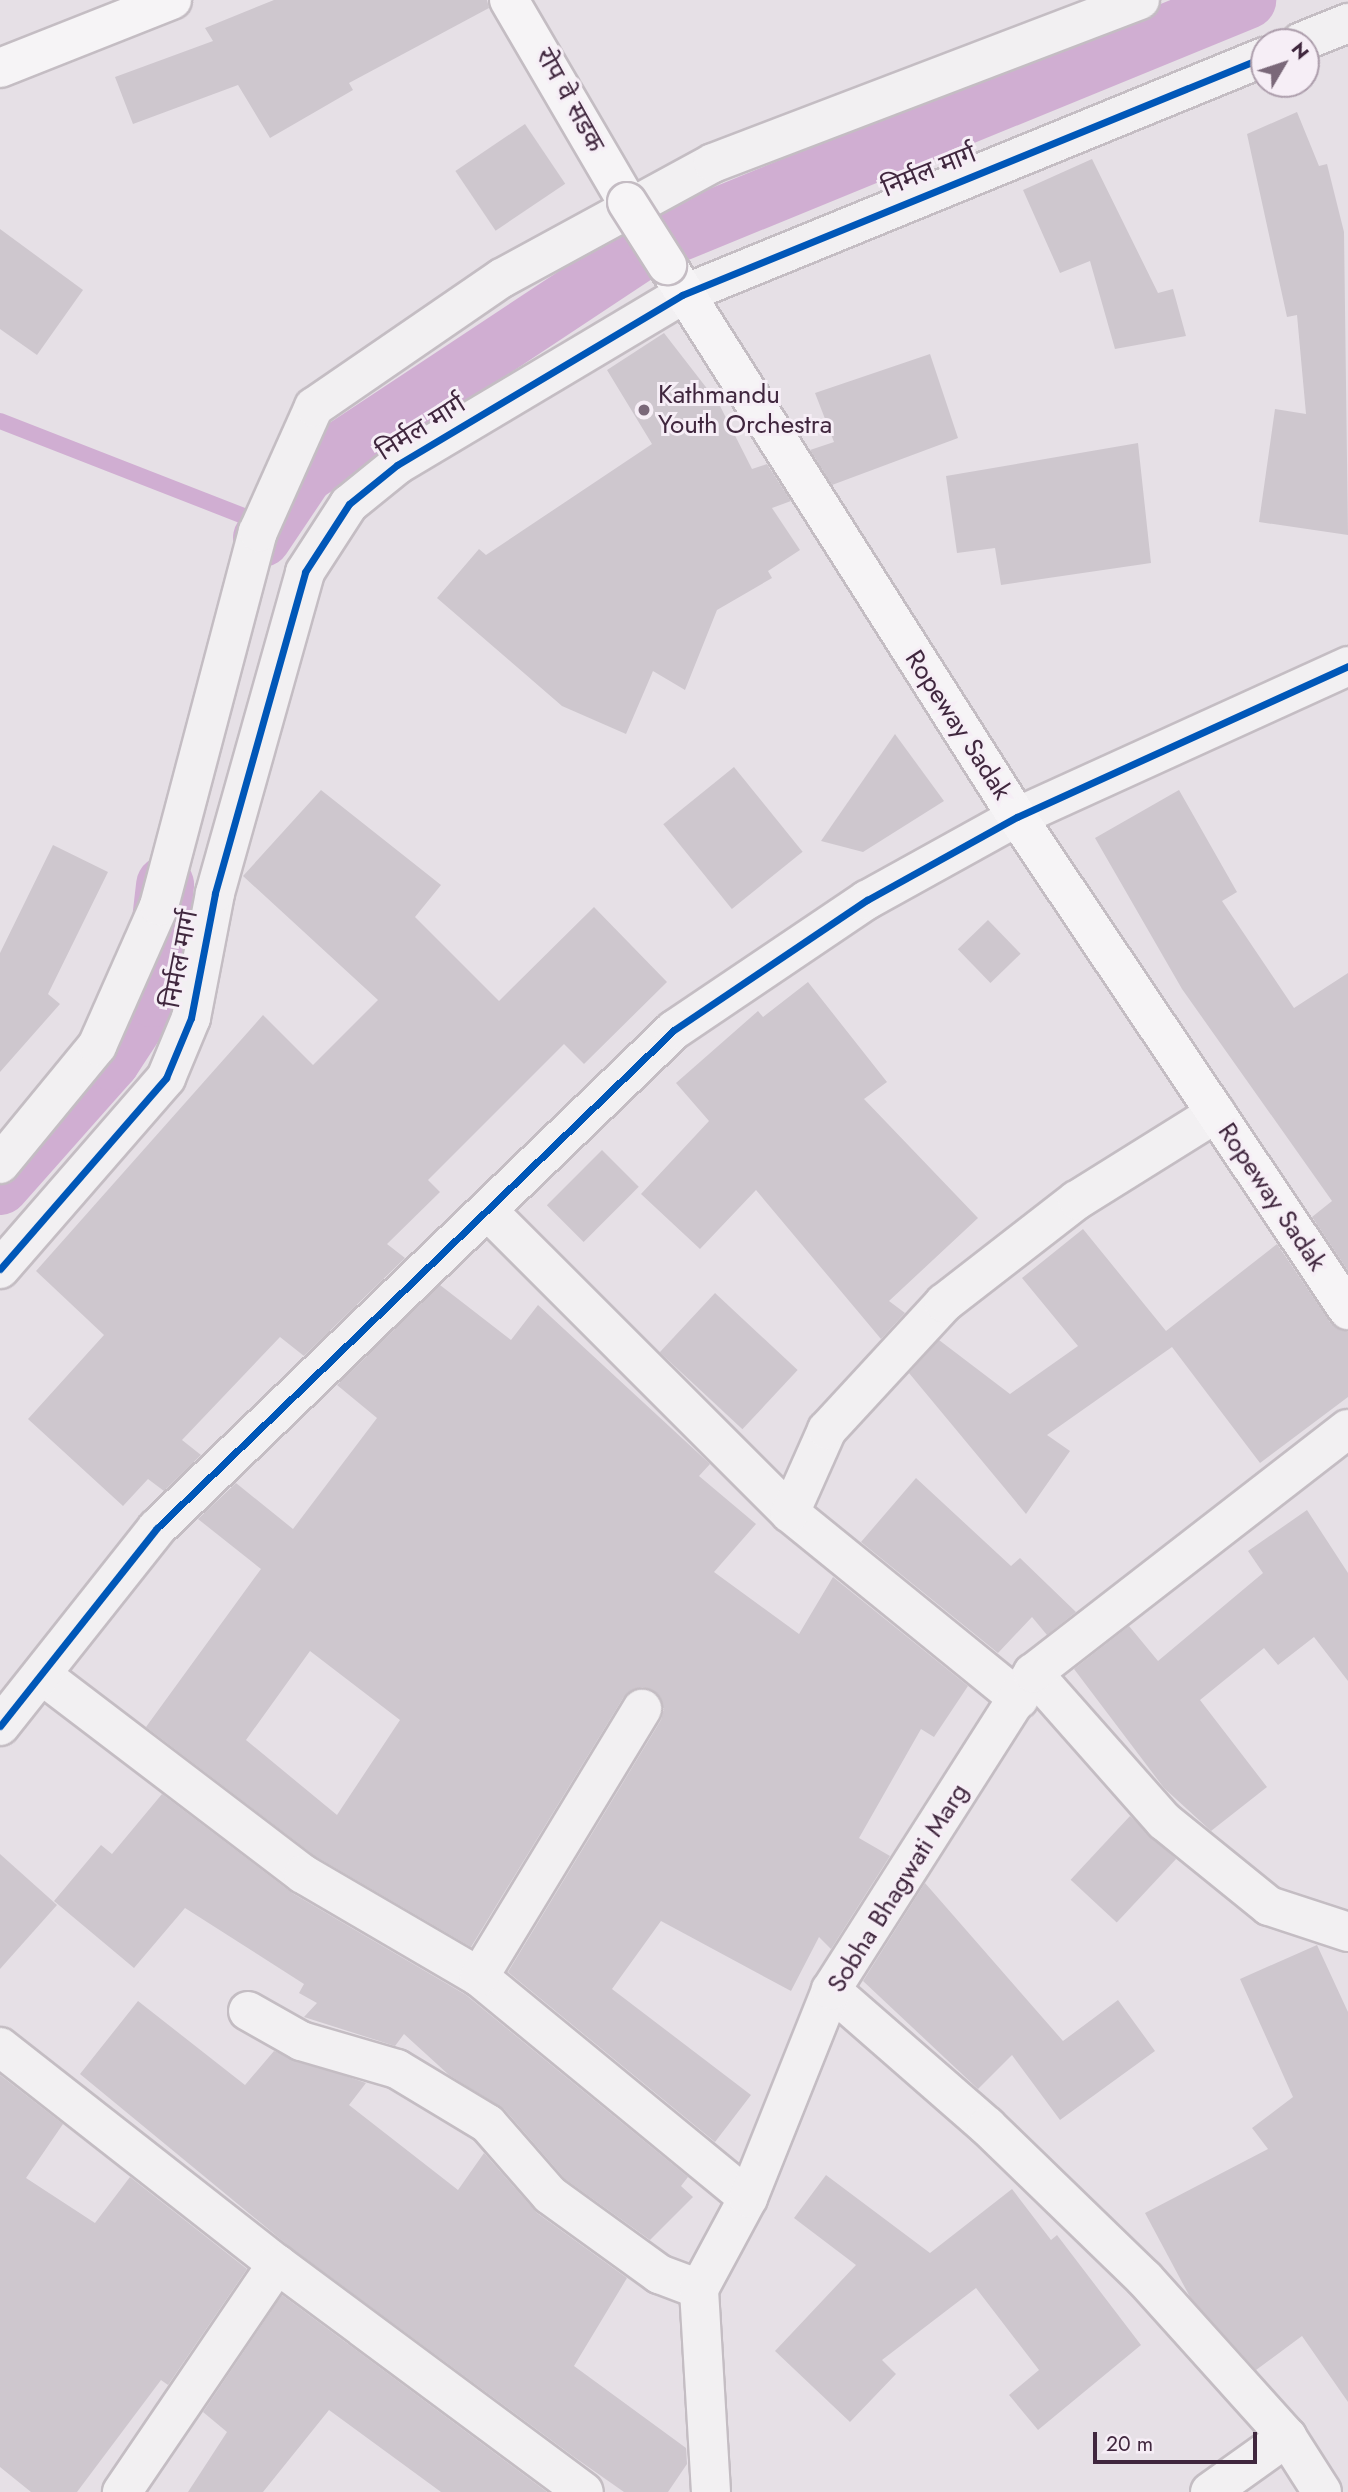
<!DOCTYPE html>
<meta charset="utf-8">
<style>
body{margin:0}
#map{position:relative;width:1348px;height:2492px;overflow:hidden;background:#e6e0e6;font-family:Jost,"Noto Sans Devanagari",sans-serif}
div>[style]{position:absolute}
.stream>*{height:16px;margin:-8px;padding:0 8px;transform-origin:8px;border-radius:8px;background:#d0aed2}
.canal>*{height:58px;margin:-29px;padding:0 29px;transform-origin:29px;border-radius:29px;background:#d0aed2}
.building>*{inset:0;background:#cec7ce;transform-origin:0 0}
.roads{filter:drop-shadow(2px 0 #c4bdc3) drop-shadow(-2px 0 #c4bdc3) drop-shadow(0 2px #c4bdc3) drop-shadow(0 -2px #c4bdc3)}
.minor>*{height:38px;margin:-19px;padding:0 19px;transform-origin:19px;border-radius:19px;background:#f2f0f2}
.major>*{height:38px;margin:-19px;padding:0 19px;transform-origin:19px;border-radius:19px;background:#f6f4f6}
.bridges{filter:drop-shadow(2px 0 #c4bcc3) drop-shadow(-2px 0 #c4bcc3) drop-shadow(0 2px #c4bcc3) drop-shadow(0 -2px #c4bcc3)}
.major-bridge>*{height:38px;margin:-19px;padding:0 19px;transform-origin:19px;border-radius:19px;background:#f6f4f6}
.cycleway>*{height:7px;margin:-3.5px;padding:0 3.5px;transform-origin:3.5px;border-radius:3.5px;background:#0057b8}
.dots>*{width:19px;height:19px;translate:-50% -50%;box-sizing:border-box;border:4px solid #f6eef6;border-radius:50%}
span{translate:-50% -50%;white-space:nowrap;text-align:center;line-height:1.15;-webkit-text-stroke:6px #f6eef6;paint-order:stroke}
.street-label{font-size:26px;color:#40273e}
.poi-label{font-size:26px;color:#40273e}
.left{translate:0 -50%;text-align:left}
.north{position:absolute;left:1250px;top:28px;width:70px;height:70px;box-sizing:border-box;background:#f6eef6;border:2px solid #ad9eac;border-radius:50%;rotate:51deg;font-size:19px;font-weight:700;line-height:28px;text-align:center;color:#40273e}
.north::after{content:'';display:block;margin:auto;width:24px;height:32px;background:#7a6879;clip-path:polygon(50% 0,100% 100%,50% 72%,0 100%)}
.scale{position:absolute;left:1093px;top:2432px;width:164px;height:32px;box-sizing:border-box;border:4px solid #40273e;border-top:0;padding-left:9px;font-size:21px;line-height:24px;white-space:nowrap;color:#40273e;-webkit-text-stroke:5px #f6eef6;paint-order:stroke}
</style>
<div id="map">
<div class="stream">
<div style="left:0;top:421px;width:281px;rotate:21.3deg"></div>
</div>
<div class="canal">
<div style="left:262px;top:538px;width:77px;rotate:-56.1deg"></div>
<div style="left:305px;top:474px;width:421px;rotate:-33.5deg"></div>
<div style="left:656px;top:242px;width:639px;rotate:-22.27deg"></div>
<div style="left:0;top:1186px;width:167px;rotate:-48.4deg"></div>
<div style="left:111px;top:1061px;width:75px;rotate:-56.9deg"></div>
<div style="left:152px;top:998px;width:114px;rotate:-83.4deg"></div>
</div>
<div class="building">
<div style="clip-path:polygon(274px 0,487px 0,489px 8px,349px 83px,353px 90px,270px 138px,238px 85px,133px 124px,115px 77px,213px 41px,205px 28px)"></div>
<div style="clip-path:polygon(1297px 112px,1319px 166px,1327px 164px,1344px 232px,1348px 535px,1259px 522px,1275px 409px,1306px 414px,1297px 315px,1287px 317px,1247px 134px)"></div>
<div style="left:525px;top:124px;width:72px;height:84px;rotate:56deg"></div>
<div style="clip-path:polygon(1092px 159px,1158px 293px,1173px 289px,1186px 336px,1115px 349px,1090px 261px,1060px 273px,1023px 190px)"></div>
<div style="clip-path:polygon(0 229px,83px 290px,37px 355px,0 329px)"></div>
<div style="clip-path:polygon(664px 333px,719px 404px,752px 469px,767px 464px,791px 501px,772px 508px,800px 550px,768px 571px,772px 578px,717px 610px,685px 690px,653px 671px,626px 734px,562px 706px,437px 598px,479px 549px,486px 555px,652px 444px,607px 370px)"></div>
<div style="clip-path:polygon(930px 354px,958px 438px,832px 485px,810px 450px,834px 442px,815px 393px)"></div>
<div style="clip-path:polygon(1138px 443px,1151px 563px,1001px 585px,995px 548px,957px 553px,946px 476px)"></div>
<div style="clip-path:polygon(895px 734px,944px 801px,863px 852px,821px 841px)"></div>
<div style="left:734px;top:767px;width:109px;height:91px;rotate:51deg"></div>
<div style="clip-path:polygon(321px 790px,441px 885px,415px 917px,499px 1001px,594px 907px,667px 982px,584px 1064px,564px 1044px,428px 1180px,440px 1192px,387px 1244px,405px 1258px,304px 1356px,280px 1337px,182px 1440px,201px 1455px,164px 1491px,148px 1479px,123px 1506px,28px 1419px,104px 1335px,36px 1271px,263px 1015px,313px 1065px,378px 1000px,243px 876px)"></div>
<div style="clip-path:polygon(1179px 790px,1237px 892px,1222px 901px,1294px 1008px,1348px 973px,1348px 1271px,1312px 1217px,1332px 1201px,1182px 989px,1095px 838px)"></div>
<div style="clip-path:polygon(53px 845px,108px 872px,48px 994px,60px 1004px,0 1072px,0 953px)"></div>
<div style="left:988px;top:920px;width:47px;height:42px;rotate:46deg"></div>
<div style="clip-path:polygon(808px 982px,887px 1082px,864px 1099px,978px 1218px,889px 1301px,905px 1313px,881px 1339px,756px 1190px,700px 1249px,641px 1194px,709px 1121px,676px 1083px,758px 1011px,763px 1017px)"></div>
<div style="left:602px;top:1150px;width:52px;height:78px;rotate:45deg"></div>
<div style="clip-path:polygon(1083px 1229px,1166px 1331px,1277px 1244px,1330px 1322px,1348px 1332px,1348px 1397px,1260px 1463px,1172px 1347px,1047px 1435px,1070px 1451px,1026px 1514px,909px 1373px,939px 1340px,1010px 1394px,1078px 1346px,1022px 1278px)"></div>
<div style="clip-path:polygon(evenodd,440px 1285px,511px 1340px,538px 1305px,710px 1464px,699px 1476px,756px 1524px,714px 1572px,799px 1634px,833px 1577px,968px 1686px,934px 1737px,921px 1729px,859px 1838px,890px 1856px,831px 1949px,819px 1937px,791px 1991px,661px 1921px,612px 1989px,751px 2095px,715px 2142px,508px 1972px,661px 1720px,664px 1709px,654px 1691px,642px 1687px,623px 1698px,471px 1947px,315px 1856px,146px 1727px,261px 1569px,198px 1519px,236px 1483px,293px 1529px,377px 1418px,337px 1385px,440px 1285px,310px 1651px,400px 1720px,337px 1815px,246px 1740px,310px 1651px)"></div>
<div style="left:715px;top:1293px;width:113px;height:81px;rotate:43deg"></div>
<div style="clip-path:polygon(916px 1478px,1011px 1566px,1020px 1558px,1076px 1612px,1047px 1635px,1032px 1617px,998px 1653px,861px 1542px)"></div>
<div style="clip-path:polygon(1307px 1510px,1348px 1573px,1348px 1681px,1314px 1637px,1278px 1665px,1264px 1648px,1200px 1700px,1267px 1787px,1211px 1831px,1164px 1788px,1074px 1669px,1129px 1626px,1158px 1661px,1263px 1573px,1248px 1551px)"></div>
<div style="clip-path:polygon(162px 1794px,292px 1893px,466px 1995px,688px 2177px,681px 2186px,693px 2197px,650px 2240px,565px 2179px,504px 2109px,449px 2075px,404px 2034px,395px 2046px,304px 2017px,317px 2003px,299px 1993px,304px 1984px,185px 1908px,134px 1968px,54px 1901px,101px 1845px,112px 1854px)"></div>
<div style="left:1130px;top:1816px;width:63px;height:87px;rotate:43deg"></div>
<div style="clip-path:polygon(0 1854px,57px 1905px,0 1969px)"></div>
<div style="clip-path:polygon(925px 1883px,1063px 2041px,1118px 2000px,1155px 2051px,1060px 2120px,1012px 2055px,978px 2089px,863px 1981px)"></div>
<div style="clip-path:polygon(1317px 1945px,1348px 2012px,1348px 2402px,1302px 2336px,1256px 2370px,1190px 2297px,1145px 2213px,1268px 2149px,1252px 2128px,1293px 2097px,1240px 1979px)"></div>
<div style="clip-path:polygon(138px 2001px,245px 2085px,274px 2051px,366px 2083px,349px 2105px,458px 2190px,484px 2153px,537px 2213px,627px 2278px,574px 2366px,686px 2448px,687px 2464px,668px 2492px,624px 2492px,574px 2457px,290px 2247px,80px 2074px)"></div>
<div style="clip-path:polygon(0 2075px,63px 2124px,26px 2178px,95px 2223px,130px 2177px,247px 2269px,168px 2385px,161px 2380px,77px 2492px,31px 2492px,0 2467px)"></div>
<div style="clip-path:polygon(826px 2175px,930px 2253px,1012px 2189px,1051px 2240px,1057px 2235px,1141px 2345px,1038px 2430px,1009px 2395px,1039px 2370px,976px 2288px,882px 2360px,896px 2374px,850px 2422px,775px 2351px,856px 2265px,794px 2218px)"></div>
<div style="clip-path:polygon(282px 2295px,547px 2492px,441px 2492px,329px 2410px,263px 2492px,188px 2492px,227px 2432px,203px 2412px)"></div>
</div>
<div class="roads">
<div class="minor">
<div style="left:1301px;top:42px;width:51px;rotate:-22deg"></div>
<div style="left:0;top:1164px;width:153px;rotate:-50.6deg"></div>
<div style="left:97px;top:1046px;width:153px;rotate:-66.1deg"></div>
<div style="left:159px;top:906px;width:387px;rotate:-75.2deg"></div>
<div style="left:258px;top:532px;width:137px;rotate:-65.9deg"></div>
<div style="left:314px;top:407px;width:228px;rotate:-34.5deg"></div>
<div style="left:502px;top:278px;width:240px;rotate:-28.6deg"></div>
<div style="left:713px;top:163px;width:457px;rotate:-20.9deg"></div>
<div style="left:490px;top:1213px;width:424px;rotate:45deg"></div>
<div style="left:790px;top:1513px;width:295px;rotate:39.1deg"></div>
<div style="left:0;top:1269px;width:253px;rotate:-49deg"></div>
<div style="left:166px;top:1078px;width:65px;rotate:-67.4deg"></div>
<div style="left:191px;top:1018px;width:127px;rotate:-79.1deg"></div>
<div style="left:215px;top:893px;width:333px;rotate:-74.3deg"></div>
<div style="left:305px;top:572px;width:81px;rotate:-57.1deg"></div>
<div style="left:349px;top:504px;width:62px;rotate:-39.1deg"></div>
<div style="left:397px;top:465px;width:332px;rotate:-30.8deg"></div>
<div style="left:682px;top:295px;width:629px;rotate:-22.24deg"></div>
<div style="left:790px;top:1513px;width:91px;rotate:-66deg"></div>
<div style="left:827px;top:1430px;width:173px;rotate:-47.3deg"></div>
<div style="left:944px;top:1303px;width:168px;rotate:-37.8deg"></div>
<div style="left:1077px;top:1200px;width:164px;rotate:-32deg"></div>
<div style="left:1033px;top:1673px;width:198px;rotate:48.5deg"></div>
<div style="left:1164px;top:1821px;width:135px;rotate:39deg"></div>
<div style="left:1269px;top:1906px;width:83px;rotate:18.2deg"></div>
<div style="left:43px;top:1676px;width:327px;rotate:37.3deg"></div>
<div style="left:303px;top:1874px;width:204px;rotate:30.3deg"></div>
<div style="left:479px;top:1977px;width:348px;rotate:39.4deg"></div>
<div style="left:0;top:1726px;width:253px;rotate:-51.6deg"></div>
<div style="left:157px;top:1528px;width:718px;rotate:-43.93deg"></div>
<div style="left:674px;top:1030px;width:233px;rotate:-34deg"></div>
<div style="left:867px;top:900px;width:171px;rotate:-29deg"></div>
<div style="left:1017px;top:817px;width:364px;rotate:-24.5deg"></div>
<div style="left:479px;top:1977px;width:314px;rotate:-58.7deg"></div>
<div style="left:831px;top:1990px;width:207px;rotate:41.1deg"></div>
<div style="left:987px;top:2126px;width:219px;rotate:44.1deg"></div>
<div style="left:1144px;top:2278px;width:214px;rotate:48deg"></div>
<div style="left:248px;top:2011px;width:61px;rotate:29.5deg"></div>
<div style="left:301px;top:2041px;width:100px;rotate:16.3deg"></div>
<div style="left:397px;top:2069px;width:106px;rotate:31.1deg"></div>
<div style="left:488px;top:2124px;width:94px;rotate:48.9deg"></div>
<div style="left:550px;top:2195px;width:135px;rotate:35.9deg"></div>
<div style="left:659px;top:2274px;width:43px;rotate:20.6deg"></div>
<div style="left:0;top:2047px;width:352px;rotate:38.1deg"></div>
<div style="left:277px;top:2264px;width:276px;rotate:124.2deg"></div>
<div style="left:277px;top:2264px;width:382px;rotate:36.6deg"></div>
<div style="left:711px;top:2492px;width:203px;rotate:-93.4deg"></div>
<div style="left:699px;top:2289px;width:103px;rotate:-61.7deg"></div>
<div style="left:748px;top:2198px;width:224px;rotate:-68.2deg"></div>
<div style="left:831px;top:1990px;width:376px;rotate:-57.5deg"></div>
<div style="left:1033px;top:1673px;width:398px;rotate:-37.8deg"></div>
<div style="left:1210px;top:2492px;width:95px;rotate:-35.5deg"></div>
<div style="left:1287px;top:2437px;width:65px;rotate:57.5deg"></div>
</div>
<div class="major">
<div style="left:509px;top:0;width:234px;rotate:59.7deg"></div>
<div style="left:0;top:68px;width:185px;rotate:-21.6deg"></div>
<div style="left:667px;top:265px;width:654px;rotate:57.62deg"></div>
<div style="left:1017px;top:817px;width:594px;rotate:56.12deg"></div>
</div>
</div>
<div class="bridges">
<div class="major-bridge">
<div style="left:627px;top:202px;width:75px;rotate:57.6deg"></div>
</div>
</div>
<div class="cycleway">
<div style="left:0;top:1269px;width:253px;rotate:-49deg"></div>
<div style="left:166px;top:1078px;width:65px;rotate:-67.4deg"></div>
<div style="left:191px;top:1018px;width:127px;rotate:-79.1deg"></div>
<div style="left:215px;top:893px;width:333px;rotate:-74.3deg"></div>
<div style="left:305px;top:572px;width:81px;rotate:-57.1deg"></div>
<div style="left:349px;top:504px;width:62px;rotate:-39.1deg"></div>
<div style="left:397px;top:465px;width:332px;rotate:-30.8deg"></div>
<div style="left:682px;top:295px;width:629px;rotate:-22.24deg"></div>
<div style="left:0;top:1726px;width:253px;rotate:-51.6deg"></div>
<div style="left:157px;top:1528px;width:718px;rotate:-43.93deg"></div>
<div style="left:674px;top:1030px;width:233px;rotate:-34deg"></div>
<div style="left:867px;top:900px;width:171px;rotate:-29deg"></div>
<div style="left:1017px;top:817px;width:364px;rotate:-24.5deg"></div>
</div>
<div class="dots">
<div style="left:644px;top:410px;background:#7a6879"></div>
</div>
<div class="street-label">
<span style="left:570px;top:100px;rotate:61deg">रोप वे सडक</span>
<span style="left:929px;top:171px;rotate:-22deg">निर्मल मार्ग</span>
<span style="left:421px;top:428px;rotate:-32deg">निर्मल मार्ग</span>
<span style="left:958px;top:725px;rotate:57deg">Ropeway Sadak</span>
<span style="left:180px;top:959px;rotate:-79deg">निर्मल मार्ग</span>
<span style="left:1272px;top:1197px;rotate:56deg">Ropeway Sadak</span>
<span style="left:898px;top:1888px;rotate:-58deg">Sobha Bhagwati Marg</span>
</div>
<div class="poi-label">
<span class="left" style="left:658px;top:410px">Kathmandu<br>Youth Orchestra</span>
</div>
<div class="north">N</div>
<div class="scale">20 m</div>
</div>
